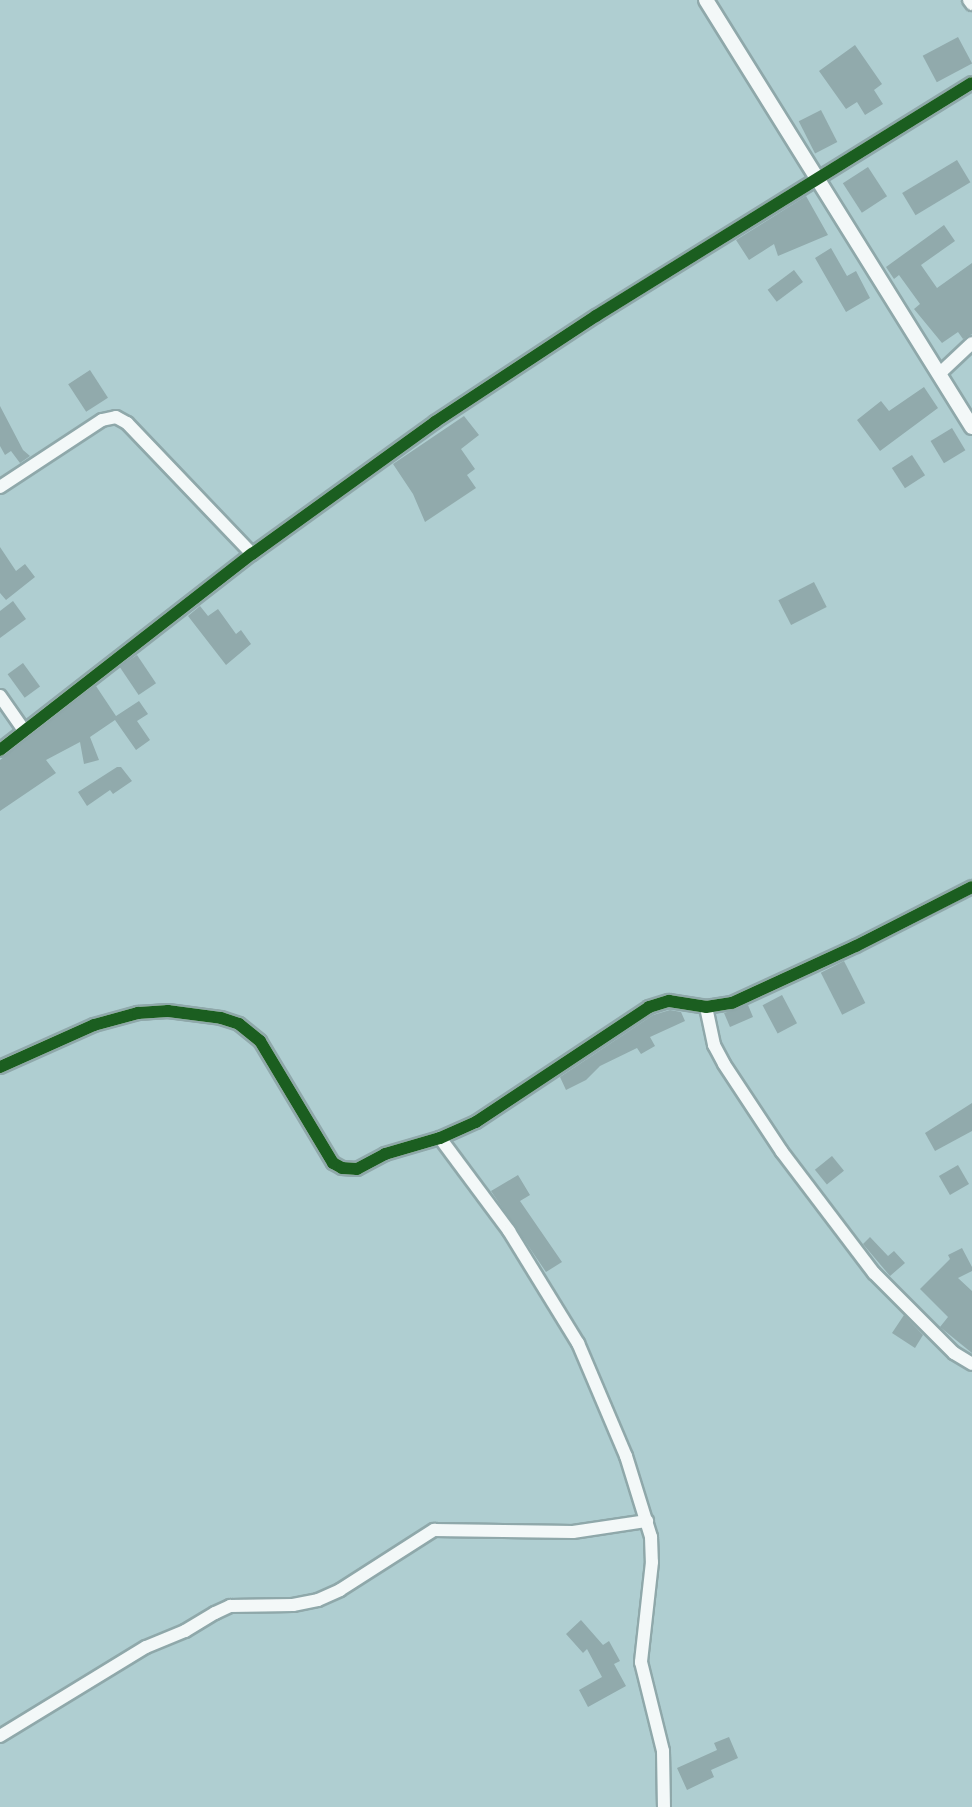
<!DOCTYPE html>
<style>
body{margin:0}
#map{position:relative;width:972px;height:1807px;overflow:hidden;background:#afced1;font-family:"Asap Condensed",sans-serif}
div>[style]{position:absolute}
.building>*{inset:0;background:#91aaac;transform-origin:0 0}
.roads{filter:drop-shadow(2px 0 #8fa8aa) drop-shadow(-2px 0 #8fa8aa) drop-shadow(0 2px #8fa8aa) drop-shadow(0 -2px #8fa8aa)}
.minor>*{height:12px;margin:-6px;padding:0 6px;transform-origin:6px;border-radius:6px;background:#f3f8f8}
.tertiary>*{height:14px;margin:-7px;padding:0 7px;transform-origin:7px;border-radius:7px;background:#f3f8f8}
.cycleway>*{height:12px;margin:-6px;padding:0 6px;transform-origin:6px;border-radius:6px;background:#1b5e20}
span{translate:-50% -50%;white-space:nowrap;text-align:center;line-height:1.15;-webkit-text-stroke:6px #afe9ec;paint-order:stroke}
</style>
<div id="map">
<div class="building">
<div style="left:958px;top:37px;width:30px;height:40px;rotate:62deg"></div>
<div style="clip-path:polygon(855px 45px,882px 84px,874px 90px,883px 104px,865px 115px,857px 102px,846px 109px,819px 71px)"></div>
<div style="left:821px;top:110px;width:36px;height:25px;rotate:63deg"></div>
<div style="left:957px;top:160px;width:26px;height:64px;rotate:59deg"></div>
<div style="left:868px;top:167px;width:35px;height:30px;rotate:57deg"></div>
<div style="clip-path:polygon(806px 196px,828px 235px,778px 256px,774px 244px,749px 260px,736px 240px)"></div>
<div style="clip-path:polygon(944px 225px,955px 241px,921px 265px,937px 288px,972px 263px,972px 334px,963px 339px,958px 332px,942px 343px,914px 309px,920px 304px,899px 275px,894px 279px,886px 267px)"></div>
<div style="clip-path:polygon(831px 248px,847px 276px,856px 271px,870px 298px,846px 312px,815px 258px)"></div>
<div style="left:794px;top:270px;width:15px;height:33px;rotate:53deg"></div>
<div style="left:90px;top:370px;width:33px;height:26px;rotate:57deg"></div>
<div style="clip-path:polygon(924px 387px,938px 408px,880px 451px,857px 420px,881px 401px,889px 411px)"></div>
<div style="clip-path:polygon(0 406px,23px 450px,30px 456px,20px 463px,11px 451px,5px 455px,0 446px)"></div>
<div style="clip-path:polygon(464px 416px,479px 435px,461px 449px,475px 469px,467px 475px,476px 488px,425px 522px,413px 494px,393px 464px)"></div>
<div style="left:952px;top:428px;width:26px;height:25px;rotate:59deg"></div>
<div style="left:912px;top:455px;width:24px;height:24px;rotate:57deg"></div>
<div style="clip-path:polygon(0 547px,16px 571px,25px 564px,35px 577px,6px 600px,0 593px)"></div>
<div style="left:814px;top:582px;width:28px;height:40px;rotate:63deg"></div>
<div style="clip-path:polygon(13px 601px,26px 619px,0 638px,0 611px)"></div>
<div style="clip-path:polygon(200px 606px,208px 616px,218px 609px,236px 634px,241px 630px,251px 644px,226px 665px,188px 616px)"></div>
<div style="left:137px;top:655px;width:34px;height:21px;rotate:56deg"></div>
<div style="left:23px;top:663px;width:29px;height:19px;rotate:54deg"></div>
<div style="clip-path:polygon(96px 686px,116px 716px,139px 701px,148px 714px,137px 721px,150px 740px,136px 750px,115px 720px,90px 737px,99px 760px,84px 764px,80px 742px,46px 760px,56px 773px,0 811px,0 760px)"></div>
<div style="clip-path:polygon(117px 767px,121px 767px,132px 781px,113px 794px,110px 790px,87px 806px,78px 792px)"></div>
<div style="left:844px;top:961px;width:47px;height:26px;rotate:63deg"></div>
<div style="left:782px;top:995px;width:32px;height:22px;rotate:62deg"></div>
<div style="clip-path:polygon(748px 1005px,753px 1017px,730px 1027px,724px 1013px)"></div>
<div style="clip-path:polygon(670px 1010px,681px 1012px,685px 1021px,650px 1037px,655px 1046px,641px 1054px,637px 1048px,600px 1066px,586px 1080px,566px 1090px,560px 1077px,653px 1015px)"></div>
<div style="clip-path:polygon(972px 1103px,972px 1131px,935px 1151px,925px 1133px)"></div>
<div style="left:832px;top:1156px;width:19px;height:22px;rotate:51deg"></div>
<div style="left:958px;top:1165px;width:22px;height:22px;rotate:60deg"></div>
<div style="clip-path:polygon(518px 1175px,530px 1195px,520px 1201px,562px 1262px,546px 1272px,491px 1191px)"></div>
<div style="clip-path:polygon(870px 1237px,888px 1256px,894px 1251px,905px 1263px,890px 1276px,863px 1244px)"></div>
<div style="clip-path:polygon(962px 1248px,972px 1267px,972px 1271px,958px 1278px,972px 1291px,972px 1353px,940px 1327px,948px 1317px,920px 1289px,950px 1259px,948px 1255px)"></div>
<div style="clip-path:polygon(904px 1315px,923px 1335px,915px 1348px,892px 1333px)"></div>
<div style="clip-path:polygon(581px 1620px,603px 1645px,609px 1641px,620px 1661px,614px 1664px,626px 1686px,588px 1707px,579px 1690px,602px 1677px,587px 1649px,583px 1653px,566px 1634px)"></div>
<div style="clip-path:polygon(729px 1737px,738px 1758px,711px 1770px,714px 1777px,687px 1790px,677px 1768px,717px 1750px,714px 1743px)"></div>
</div>
<div class="roads">
<div class="minor">
<div style="left:969px;top:0;width:5px;rotate:53deg"></div>
<div style="left:939px;top:374px;width:45px;rotate:-43.2deg"></div>
<div style="left:0;top:487px;width:122px;rotate:-33.3deg"></div>
<div style="left:102px;top:420px;width:14px;rotate:-12deg"></div>
<div style="left:116px;top:417px;width:13px;rotate:29deg"></div>
<div style="left:127px;top:423px;width:181px;rotate:46.3deg"></div>
<div style="left:0;top:696px;width:40px;rotate:55.1deg"></div>
<div style="left:0;top:750px;width:319px;rotate:-37.9deg"></div>
<div style="left:252px;top:554px;width:226px;rotate:-35.8deg"></div>
<div style="left:435px;top:422px;width:193px;rotate:-33.4deg"></div>
<div style="left:596px;top:316px;width:442px;rotate:-31.8deg"></div>
<div style="left:706px;top:1007px;width:39px;rotate:78deg"></div>
<div style="left:714px;top:1045px;width:21px;rotate:62deg"></div>
<div style="left:724px;top:1064px;width:105px;rotate:56.6deg"></div>
<div style="left:782px;top:1152px;width:152px;rotate:52.8deg"></div>
<div style="left:874px;top:1273px;width:113px;rotate:45deg"></div>
<div style="left:954px;top:1353px;width:21px;rotate:31deg"></div>
<div style="left:0;top:1067px;width:103px;rotate:-24.1deg"></div>
<div style="left:94px;top:1025px;width:46px;rotate:-15.3deg"></div>
<div style="left:138px;top:1013px;width:30px;rotate:-4deg"></div>
<div style="left:168px;top:1011px;width:53px;rotate:7.5deg"></div>
<div style="left:221px;top:1018px;width:19px;rotate:18deg"></div>
<div style="left:239px;top:1024px;width:27px;rotate:39deg"></div>
<div style="left:260px;top:1041px;width:142px;rotate:59.1deg"></div>
<div style="left:333px;top:1163px;width:10px;rotate:29deg"></div>
<div style="left:342px;top:1168px;width:15px;rotate:4deg"></div>
<div style="left:357px;top:1169px;width:32px;rotate:-28deg"></div>
<div style="left:385px;top:1154px;width:57px;rotate:-16.2deg"></div>
<div style="left:440px;top:1138px;width:39px;rotate:-24deg"></div>
<div style="left:476px;top:1122px;width:208px;rotate:-33.6deg"></div>
<div style="left:649px;top:1007px;width:21px;rotate:-17deg"></div>
<div style="left:669px;top:1001px;width:37px;rotate:9deg"></div>
<div style="left:706px;top:1007px;width:26px;rotate:-9deg"></div>
<div style="left:732px;top:1003px;width:136px;rotate:-24.7deg"></div>
<div style="left:856px;top:946px;width:130px;rotate:-27deg"></div>
<div style="left:440px;top:1138px;width:116px;rotate:53.4deg"></div>
<div style="left:509px;top:1231px;width:132px;rotate:58.4deg"></div>
<div style="left:578px;top:1343px;width:123px;rotate:67deg"></div>
<div style="left:626px;top:1456px;width:85px;rotate:72.8deg"></div>
<div style="left:651px;top:1537px;width:25px;rotate:88deg"></div>
<div style="left:652px;top:1562px;width:101px;rotate:96.3deg"></div>
<div style="left:641px;top:1662px;width:92px;rotate:76.1deg"></div>
<div style="left:663px;top:1751px;width:56px;rotate:89deg"></div>
<div style="left:0;top:1736px;width:171px;rotate:-31.4deg"></div>
<div style="left:146px;top:1647px;width:42px;rotate:-22.3deg"></div>
<div style="left:185px;top:1631px;width:35px;rotate:-31deg"></div>
<div style="left:215px;top:1613px;width:17px;rotate:-25deg"></div>
<div style="left:230px;top:1606px;width:63px;rotate:-0.9deg"></div>
<div style="left:293px;top:1605px;width:25px;rotate:-11deg"></div>
<div style="left:318px;top:1600px;width:24px;rotate:-24deg"></div>
<div style="left:340px;top:1590px;width:112px;rotate:-32.6deg"></div>
<div style="left:434px;top:1530px;width:139px;rotate:0.8deg"></div>
<div style="left:573px;top:1532px;width:75px;rotate:-8.5deg"></div>
</div>
<div class="tertiary">
<div style="left:706px;top:0;width:503px;rotate:58.08deg"></div>
</div>
</div>
<div class="cycleway">
<div style="left:0;top:750px;width:319px;rotate:-37.9deg"></div>
<div style="left:252px;top:554px;width:226px;rotate:-35.8deg"></div>
<div style="left:435px;top:422px;width:193px;rotate:-33.4deg"></div>
<div style="left:596px;top:316px;width:442px;rotate:-31.8deg"></div>
<div style="left:0;top:1067px;width:103px;rotate:-24.1deg"></div>
<div style="left:94px;top:1025px;width:46px;rotate:-15.3deg"></div>
<div style="left:138px;top:1013px;width:30px;rotate:-4deg"></div>
<div style="left:168px;top:1011px;width:53px;rotate:7.5deg"></div>
<div style="left:221px;top:1018px;width:19px;rotate:18deg"></div>
<div style="left:239px;top:1024px;width:27px;rotate:39deg"></div>
<div style="left:260px;top:1041px;width:142px;rotate:59.1deg"></div>
<div style="left:333px;top:1163px;width:10px;rotate:29deg"></div>
<div style="left:342px;top:1168px;width:15px;rotate:4deg"></div>
<div style="left:357px;top:1169px;width:32px;rotate:-28deg"></div>
<div style="left:385px;top:1154px;width:57px;rotate:-16.2deg"></div>
<div style="left:440px;top:1138px;width:39px;rotate:-24deg"></div>
<div style="left:476px;top:1122px;width:208px;rotate:-33.6deg"></div>
<div style="left:649px;top:1007px;width:21px;rotate:-17deg"></div>
<div style="left:669px;top:1001px;width:37px;rotate:9deg"></div>
<div style="left:706px;top:1007px;width:26px;rotate:-9deg"></div>
<div style="left:732px;top:1003px;width:136px;rotate:-24.7deg"></div>
<div style="left:856px;top:946px;width:130px;rotate:-27deg"></div>
</div>
</div>
